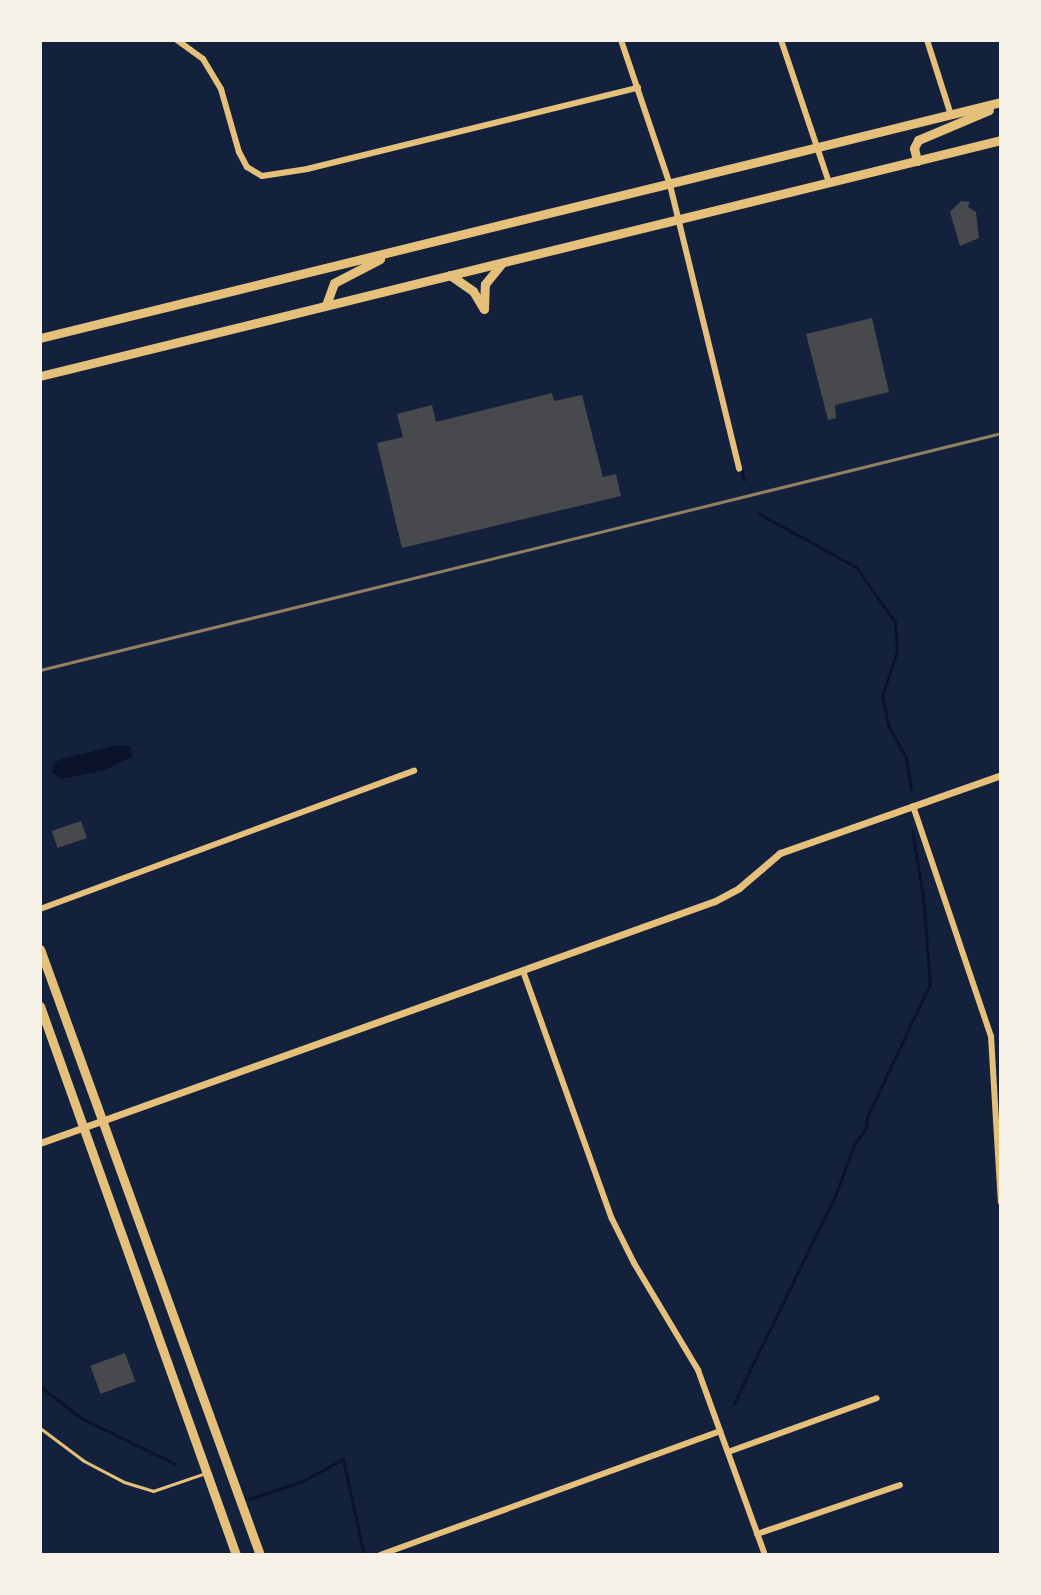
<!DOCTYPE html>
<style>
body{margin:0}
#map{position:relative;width:1041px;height:1595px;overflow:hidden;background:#14213d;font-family:Raleway,sans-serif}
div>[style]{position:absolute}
.water>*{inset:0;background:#0b132b}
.stream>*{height:3px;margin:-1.5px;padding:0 1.5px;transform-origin:1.5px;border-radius:1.5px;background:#0b132b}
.building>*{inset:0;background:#48494c;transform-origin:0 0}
.service>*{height:3px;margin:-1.5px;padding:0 1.5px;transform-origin:1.5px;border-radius:1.5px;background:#e5c07b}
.minor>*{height:6px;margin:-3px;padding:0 3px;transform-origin:3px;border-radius:3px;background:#e5c07b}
.tertiary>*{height:7px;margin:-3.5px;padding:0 3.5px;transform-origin:3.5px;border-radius:3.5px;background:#e5c07b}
.primary>*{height:9px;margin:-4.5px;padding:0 4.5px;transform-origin:4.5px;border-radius:4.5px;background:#e5c07b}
.rail>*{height:3px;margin:-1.5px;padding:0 1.5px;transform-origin:1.5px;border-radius:1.5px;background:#918062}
span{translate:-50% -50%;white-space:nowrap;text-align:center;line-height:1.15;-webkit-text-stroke:8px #f6f1e7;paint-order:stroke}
.frame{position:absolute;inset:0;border:42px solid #f6f1e7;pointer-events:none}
</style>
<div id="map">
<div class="water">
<div style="clip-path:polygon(114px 746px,130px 746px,133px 756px,105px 770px,62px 779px,52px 773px,53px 764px,61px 759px)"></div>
</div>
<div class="stream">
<div style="left:741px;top:469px;width:11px;rotate:75deg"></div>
<div style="left:758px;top:513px;width:112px;rotate:28.9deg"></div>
<div style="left:856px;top:567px;width:67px;rotate:54.7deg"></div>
<div style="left:895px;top:622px;width:29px;rotate:86deg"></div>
<div style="left:897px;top:651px;width:47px;rotate:108.4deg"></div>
<div style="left:882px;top:696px;width:30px;rotate:78deg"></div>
<div style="left:888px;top:725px;width:38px;rotate:61deg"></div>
<div style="left:906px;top:758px;width:32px;rotate:81deg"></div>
<div style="left:40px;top:1386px;width:52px;rotate:38deg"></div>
<div style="left:81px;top:1418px;width:105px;rotate:26.1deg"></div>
<div style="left:734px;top:1403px;width:230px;rotate:-64deg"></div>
<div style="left:835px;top:1196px;width:54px;rotate:-69.6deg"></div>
<div style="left:854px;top:1145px;width:21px;rotate:-55deg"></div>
<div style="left:866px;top:1128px;width:11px;rotate:-85deg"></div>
<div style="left:867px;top:1117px;width:147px;rotate:-64.7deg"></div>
<div style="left:930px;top:984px;width:87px;rotate:-94.6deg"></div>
<div style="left:923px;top:897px;width:68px;rotate:-99.3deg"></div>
<div style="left:249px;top:1499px;width:57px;rotate:-18.4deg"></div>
<div style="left:303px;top:1481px;width:46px;rotate:-28.8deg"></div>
<div style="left:343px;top:1459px;width:98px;rotate:77.7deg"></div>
</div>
<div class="building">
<div style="clip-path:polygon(961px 201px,970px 202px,968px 207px,976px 212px,979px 238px,960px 246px,950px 212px)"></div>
<div style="clip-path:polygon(872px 318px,889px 392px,835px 405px,836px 418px,828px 420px,806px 334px)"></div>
<div style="clip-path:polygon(552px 393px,554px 401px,582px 395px,603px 477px,616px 474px,621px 496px,402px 548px,377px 443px,403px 437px,397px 414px,432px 405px,436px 422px)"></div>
<div style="left:81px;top:821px;width:18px;height:31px;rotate:71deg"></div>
<div style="left:125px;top:1353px;width:30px;height:37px;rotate:70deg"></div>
</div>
<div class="service">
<div style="left:40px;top:1428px;width:55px;rotate:36.9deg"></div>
<div style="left:84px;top:1461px;width:45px;rotate:27.7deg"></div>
<div style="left:124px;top:1482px;width:30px;rotate:17deg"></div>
<div style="left:153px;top:1491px;width:56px;rotate:-18.8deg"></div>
</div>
<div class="minor">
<div style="left:177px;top:40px;width:32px;rotate:36deg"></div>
<div style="left:203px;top:59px;width:35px;rotate:59deg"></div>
<div style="left:221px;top:89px;width:66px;rotate:74.1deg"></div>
<div style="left:239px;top:152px;width:17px;rotate:62deg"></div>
<div style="left:247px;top:167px;width:17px;rotate:31deg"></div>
<div style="left:262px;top:176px;width:46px;rotate:-8.8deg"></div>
<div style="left:307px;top:169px;width:341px;rotate:-13.8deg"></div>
<div style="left:621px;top:40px;width:153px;rotate:71.3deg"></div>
<div style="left:670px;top:185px;width:292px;rotate:76.3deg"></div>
<div style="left:781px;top:40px;width:151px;rotate:71.4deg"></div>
<div style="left:927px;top:40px;width:79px;rotate:72.3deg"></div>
<div style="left:913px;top:806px;width:243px;rotate:71.3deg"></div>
<div style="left:991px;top:1036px;width:166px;rotate:86.6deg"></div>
<div style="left:40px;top:909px;width:399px;rotate:-20.3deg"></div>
<div style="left:523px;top:971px;width:263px;rotate:70.3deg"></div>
<div style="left:612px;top:1219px;width:49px;rotate:63.4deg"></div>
<div style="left:634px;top:1263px;width:125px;rotate:59.1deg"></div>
<div style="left:698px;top:1370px;width:197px;rotate:70.1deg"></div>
<div style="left:728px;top:1452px;width:158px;rotate:-19.9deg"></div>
<div style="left:757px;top:1534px;width:151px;rotate:-18.9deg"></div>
<div style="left:380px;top:1555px;width:362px;rotate:-20deg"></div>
</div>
<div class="tertiary">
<div style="left:40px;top:1143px;width:717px;rotate:-19.72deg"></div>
<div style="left:715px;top:901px;width:27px;rotate:-28deg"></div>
<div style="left:739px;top:888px;width:54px;rotate:-40.5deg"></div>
<div style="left:780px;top:853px;width:234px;rotate:-19.4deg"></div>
</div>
<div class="primary">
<div style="left:917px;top:161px;width:13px;rotate:-103deg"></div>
<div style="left:914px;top:148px;width:9px;rotate:-63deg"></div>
<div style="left:918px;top:140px;width:77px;rotate:-22.9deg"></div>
<div style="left:450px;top:275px;width:28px;rotate:35deg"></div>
<div style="left:473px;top:291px;width:21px;rotate:59deg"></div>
<div style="left:326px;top:305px;width:23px;rotate:-70deg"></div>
<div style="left:334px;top:283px;width:52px;rotate:-27.6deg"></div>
<div style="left:484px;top:309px;width:25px;rotate:-88deg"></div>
<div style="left:485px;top:284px;width:27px;rotate:-51deg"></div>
<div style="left:40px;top:338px;width:990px;rotate:-13.8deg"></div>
<div style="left:40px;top:376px;width:990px;rotate:-13.8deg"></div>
<div style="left:40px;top:949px;width:645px;rotate:70.05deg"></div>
<div style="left:40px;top:1006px;width:583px;rotate:70.35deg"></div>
</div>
<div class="rail">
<div style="left:40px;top:670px;width:990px;rotate:-13.85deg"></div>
</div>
<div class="frame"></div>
</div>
